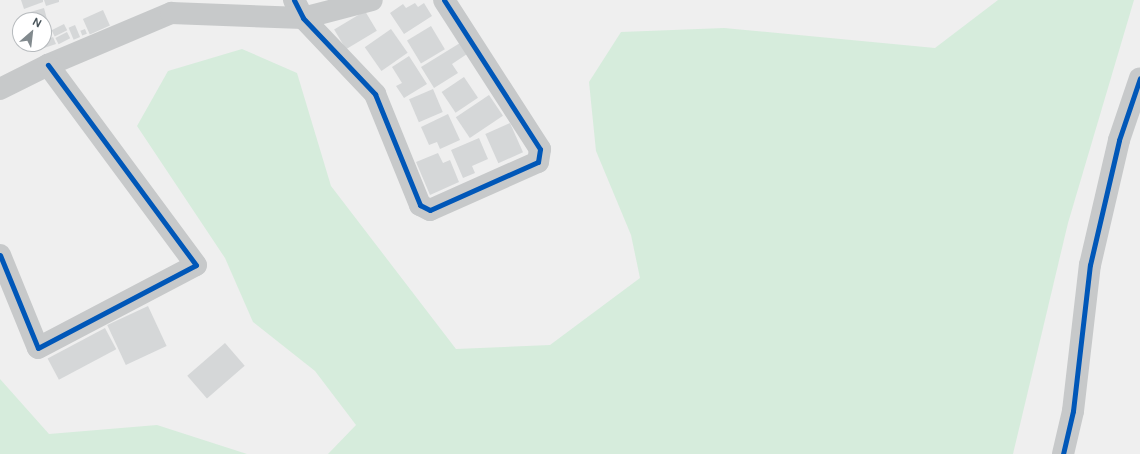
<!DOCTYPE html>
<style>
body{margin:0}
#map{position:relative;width:1140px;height:454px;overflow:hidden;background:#efefef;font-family:"DM Sans",sans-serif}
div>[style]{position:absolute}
.green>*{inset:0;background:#d6ecdc}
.building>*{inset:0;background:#d5d7d8;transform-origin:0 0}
.street>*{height:22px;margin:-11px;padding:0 11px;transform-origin:11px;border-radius:11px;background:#c7c9ca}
.cycleway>*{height:5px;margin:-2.5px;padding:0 2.5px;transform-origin:2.5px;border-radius:2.5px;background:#0057b8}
span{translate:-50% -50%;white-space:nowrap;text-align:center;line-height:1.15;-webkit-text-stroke:3px #fff;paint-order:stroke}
.north{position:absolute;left:12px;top:12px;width:40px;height:40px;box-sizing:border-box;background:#fff;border:1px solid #b6babd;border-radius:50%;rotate:28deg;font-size:11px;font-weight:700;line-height:16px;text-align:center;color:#485359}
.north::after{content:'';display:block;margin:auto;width:14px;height:18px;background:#828a8e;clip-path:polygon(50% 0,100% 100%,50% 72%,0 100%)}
</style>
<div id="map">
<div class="green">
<div style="clip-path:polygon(998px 0,1134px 0,1068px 223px,1013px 454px,328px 454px,356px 425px,315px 371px,253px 322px,225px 258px,137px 126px,168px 71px,242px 49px,297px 73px,331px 186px,456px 349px,550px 345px,640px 278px,631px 235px,596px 151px,589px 82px,621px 32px,724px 28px,935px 48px)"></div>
<div style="clip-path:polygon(0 379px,49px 434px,157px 425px,247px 454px,0 454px)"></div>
</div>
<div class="building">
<div style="clip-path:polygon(21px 0,43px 0,43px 2px,24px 9px)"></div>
<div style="clip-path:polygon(44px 0,59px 0,59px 2px,46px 6px)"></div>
<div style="clip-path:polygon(415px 3px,418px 7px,424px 3px,432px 16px,404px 34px,390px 13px,403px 4px,406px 8px)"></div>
<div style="clip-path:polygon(44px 8px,48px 23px,44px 24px,44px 20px,30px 20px,27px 13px)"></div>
<div style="left:103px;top:10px;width:17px;height:22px;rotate:66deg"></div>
<div style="left:365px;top:11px;width:23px;height:36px;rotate:59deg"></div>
<div style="left:64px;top:24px;width:7px;height:14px;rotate:63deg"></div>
<div style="left:75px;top:25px;width:13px;height:7px;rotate:67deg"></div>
<div style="left:431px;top:26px;width:27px;height:28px;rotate:59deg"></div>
<div style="left:85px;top:29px;width:5px;height:5px;rotate:68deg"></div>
<div style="left:391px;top:29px;width:29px;height:32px;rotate:55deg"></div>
<div style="left:67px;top:32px;width:7px;height:13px;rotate:63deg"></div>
<div style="clip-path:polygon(53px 37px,56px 44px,44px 48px,42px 44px,44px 41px)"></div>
<div style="clip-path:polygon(460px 43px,467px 54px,452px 64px,458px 73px,434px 88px,421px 67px)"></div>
<div style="clip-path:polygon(35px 44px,40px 44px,42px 49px,37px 51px)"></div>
<div style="clip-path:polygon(409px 56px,427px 84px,404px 98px,396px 86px,402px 83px,392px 67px)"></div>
<div style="left:464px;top:77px;width:25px;height:27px;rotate:56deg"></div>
<div style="left:433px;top:89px;width:25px;height:26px;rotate:67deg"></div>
<div style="left:489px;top:95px;width:25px;height:40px;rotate:56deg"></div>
<div style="clip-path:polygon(448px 114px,460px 140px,440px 149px,437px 142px,429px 145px,421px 127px)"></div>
<div style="left:510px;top:123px;width:32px;height:27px;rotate:66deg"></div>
<div style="clip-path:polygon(479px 138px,488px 159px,472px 166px,475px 173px,463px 178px,451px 150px)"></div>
<div style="clip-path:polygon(438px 153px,443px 163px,450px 160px,459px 182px,430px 195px,416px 162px)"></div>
<div style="left:148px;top:306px;width:44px;height:45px;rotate:65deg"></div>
<div style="left:105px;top:328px;width:24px;height:65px;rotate:62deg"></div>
<div style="left:225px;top:343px;width:30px;height:50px;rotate:49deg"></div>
</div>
<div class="street">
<div style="left:294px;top:0;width:20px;rotate:63deg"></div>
<div style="left:303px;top:18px;width:105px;rotate:46.5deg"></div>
<div style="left:375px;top:94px;width:120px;rotate:67.9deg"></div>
<div style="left:420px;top:205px;width:11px;rotate:27deg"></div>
<div style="left:430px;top:210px;width:118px;rotate:-24deg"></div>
<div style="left:538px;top:162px;width:13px;rotate:-81deg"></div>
<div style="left:540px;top:149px;width:177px;rotate:-122.8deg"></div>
<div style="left:0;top:89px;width:54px;rotate:-26.6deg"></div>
<div style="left:48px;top:65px;width:134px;rotate:-22.9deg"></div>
<div style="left:171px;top:13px;width:132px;rotate:2.2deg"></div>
<div style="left:303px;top:18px;width:71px;rotate:-14.6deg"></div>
<div style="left:0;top:255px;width:100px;rotate:67.8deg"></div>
<div style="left:38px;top:348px;width:178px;rotate:-27.7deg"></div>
<div style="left:196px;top:265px;width:249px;rotate:-126.5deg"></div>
<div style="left:1063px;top:454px;width:44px;rotate:-76.9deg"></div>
<div style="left:1073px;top:411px;width:147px;rotate:-83.4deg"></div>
<div style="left:1090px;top:265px;width:128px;rotate:-76.9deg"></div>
<div style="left:1119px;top:140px;width:65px;rotate:-71.3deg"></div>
</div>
<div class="cycleway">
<div style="left:294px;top:0;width:20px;rotate:63deg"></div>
<div style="left:303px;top:18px;width:105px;rotate:46.5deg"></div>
<div style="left:375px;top:94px;width:120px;rotate:67.9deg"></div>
<div style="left:420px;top:205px;width:11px;rotate:27deg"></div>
<div style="left:430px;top:210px;width:118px;rotate:-24deg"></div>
<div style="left:538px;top:162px;width:13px;rotate:-81deg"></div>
<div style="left:540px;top:149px;width:177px;rotate:-122.8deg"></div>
<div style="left:0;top:255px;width:100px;rotate:67.8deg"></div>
<div style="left:38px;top:348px;width:178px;rotate:-27.7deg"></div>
<div style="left:196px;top:265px;width:249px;rotate:-126.5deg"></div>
<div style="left:1063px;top:454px;width:44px;rotate:-76.9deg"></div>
<div style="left:1073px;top:411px;width:147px;rotate:-83.4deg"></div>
<div style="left:1090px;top:265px;width:128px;rotate:-76.9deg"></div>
<div style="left:1119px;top:140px;width:65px;rotate:-71.3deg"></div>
</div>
<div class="north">N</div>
</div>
